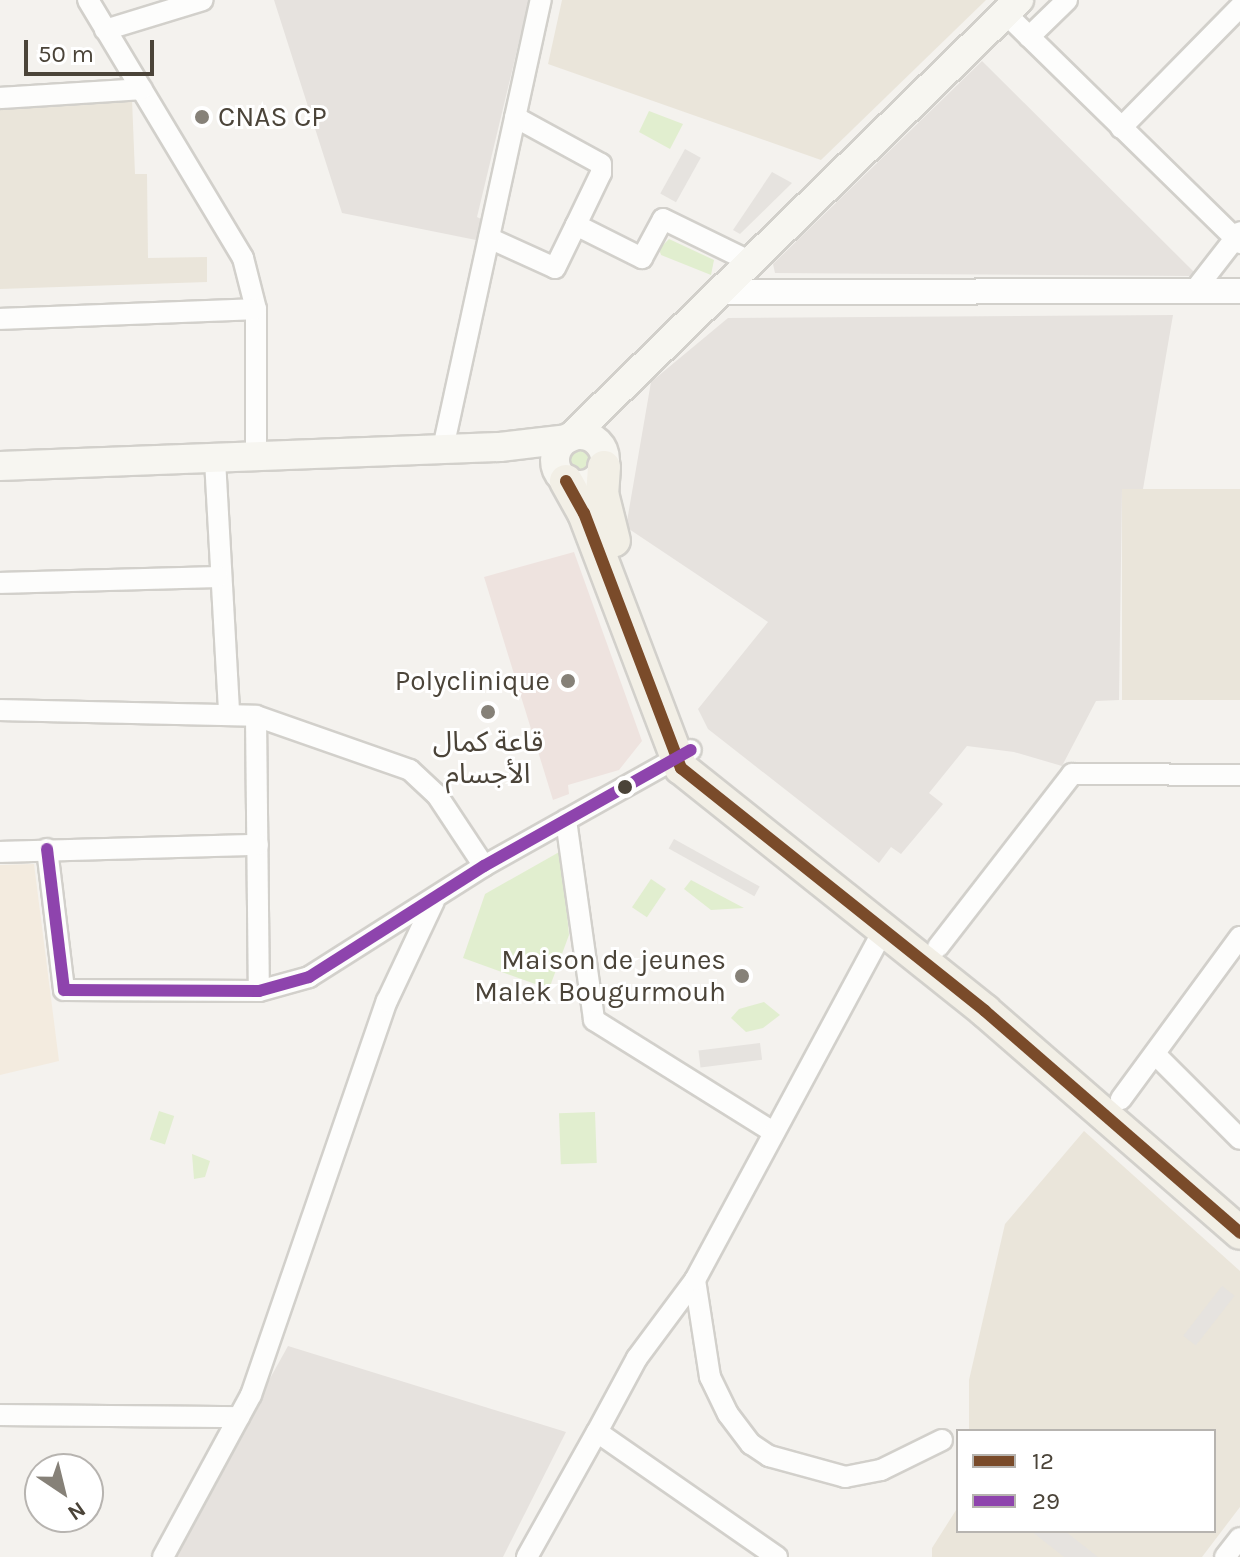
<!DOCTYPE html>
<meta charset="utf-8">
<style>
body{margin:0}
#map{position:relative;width:1240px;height:1557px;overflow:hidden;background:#f4f2ee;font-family:Karla,"Noto Sans Arabic",sans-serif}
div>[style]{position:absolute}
.commercial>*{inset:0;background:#f3ebdf}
.industrial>*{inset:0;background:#e6e2de}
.education>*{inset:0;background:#eae5da;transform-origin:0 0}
.medical>*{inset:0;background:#eee3df}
.green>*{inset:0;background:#e1eecf;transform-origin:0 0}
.round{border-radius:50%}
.parking>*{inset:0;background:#e6e3df;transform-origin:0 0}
.roads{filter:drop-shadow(2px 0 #d2d0cb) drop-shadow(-2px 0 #d2d0cb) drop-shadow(0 2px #d2d0cb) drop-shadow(0 -2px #d2d0cb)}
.minor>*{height:20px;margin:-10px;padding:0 10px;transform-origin:10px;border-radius:10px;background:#fdfdfc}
.tertiary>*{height:24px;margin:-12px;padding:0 12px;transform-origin:12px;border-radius:12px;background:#fdfdfc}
.secondary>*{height:28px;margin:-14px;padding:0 14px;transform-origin:14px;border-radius:14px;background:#f7f6f1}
.secondary>.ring{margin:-14px;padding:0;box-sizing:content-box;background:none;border:28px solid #f7f6f1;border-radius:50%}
.primary>*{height:32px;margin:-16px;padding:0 16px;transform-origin:16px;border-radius:16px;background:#f2efe6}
.bus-1>*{height:12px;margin:-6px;padding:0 6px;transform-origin:6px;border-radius:6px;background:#7a4b2a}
.bus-2>*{height:12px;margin:-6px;padding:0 6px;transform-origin:6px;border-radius:6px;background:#8e44ad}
.dots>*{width:22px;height:22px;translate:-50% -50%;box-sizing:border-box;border:4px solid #fff;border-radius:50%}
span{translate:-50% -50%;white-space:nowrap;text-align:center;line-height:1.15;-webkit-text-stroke:6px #fff;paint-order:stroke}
.poi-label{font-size:28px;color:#4b4439}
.left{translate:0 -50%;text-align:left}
.right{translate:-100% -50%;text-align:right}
.legend{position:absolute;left:956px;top:1429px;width:260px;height:104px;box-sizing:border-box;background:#fff;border:2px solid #b7b4b0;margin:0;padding:10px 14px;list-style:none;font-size:24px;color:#4b4439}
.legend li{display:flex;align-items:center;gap:16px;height:40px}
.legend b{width:40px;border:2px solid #b7b4b0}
.north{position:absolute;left:24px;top:1453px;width:80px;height:80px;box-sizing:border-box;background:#fff;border:2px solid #b7b4b0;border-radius:50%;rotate:145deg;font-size:22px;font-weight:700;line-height:32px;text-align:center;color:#4b4439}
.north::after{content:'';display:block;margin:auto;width:28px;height:36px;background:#868178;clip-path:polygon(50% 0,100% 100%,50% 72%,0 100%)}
.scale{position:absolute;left:24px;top:40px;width:130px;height:36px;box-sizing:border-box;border:4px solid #4b4439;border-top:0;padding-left:10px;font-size:24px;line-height:28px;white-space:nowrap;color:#4b4439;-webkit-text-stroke:6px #fff;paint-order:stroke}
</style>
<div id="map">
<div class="commercial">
<div style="clip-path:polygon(34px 864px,59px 1061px,0 1075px,0 865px)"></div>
</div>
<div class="industrial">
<div style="clip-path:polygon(274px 0,529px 0,477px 217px,481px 219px,476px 240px,342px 213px)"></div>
<div style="clip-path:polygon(982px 61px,1194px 272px,1192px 276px,775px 273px,773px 264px)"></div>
<div style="clip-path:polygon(1173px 315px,1143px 489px,1122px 490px,1119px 700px,1096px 701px,1062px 766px,1014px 752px,967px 746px,929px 793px,943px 804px,901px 854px,891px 847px,879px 863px,708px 729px,698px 709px,768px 622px,626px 527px,651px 382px,728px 318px)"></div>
<div style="clip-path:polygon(288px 1346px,566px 1432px,503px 1557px,171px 1557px)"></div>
</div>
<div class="education">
<div style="clip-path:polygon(562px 0,986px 0,821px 160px,548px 64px)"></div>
<div style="clip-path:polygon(132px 99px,135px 174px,147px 174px,148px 258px,207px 257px,207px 282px,0 289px,0 104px)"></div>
<div style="left:1122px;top:489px;width:118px;height:211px"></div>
<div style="clip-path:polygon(1084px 1131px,1240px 1271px,1240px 1507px,1202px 1557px,932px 1557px,932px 1548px,958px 1507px,958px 1531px,1214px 1531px,1214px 1431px,969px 1431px,969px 1380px,1005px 1224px)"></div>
</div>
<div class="medical">
<div style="clip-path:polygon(574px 552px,642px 741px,619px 770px,568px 785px,569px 794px,553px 800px,484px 577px)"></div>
</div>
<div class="green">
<div style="clip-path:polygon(649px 111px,683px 124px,670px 149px,639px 132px)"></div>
<div style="clip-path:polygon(669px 239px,714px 260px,711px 275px,661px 255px,659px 249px)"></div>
<div class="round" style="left:568px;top:448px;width:24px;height:24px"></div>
<div style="clip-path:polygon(561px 851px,569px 935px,549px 989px,463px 958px,485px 894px)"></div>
<div style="left:651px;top:879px;width:18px;height:34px;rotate:34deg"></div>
<div style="clip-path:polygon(691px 880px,744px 908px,711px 910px,684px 889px)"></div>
<div style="clip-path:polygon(764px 1002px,780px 1015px,763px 1028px,746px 1032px,731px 1018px,739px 1009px)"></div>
<div style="left:159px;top:1111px;width:16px;height:30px;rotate:18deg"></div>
<div style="left:595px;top:1112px;width:51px;height:36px;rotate:88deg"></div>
<div style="clip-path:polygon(192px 1154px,210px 1161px,205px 1177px,194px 1179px)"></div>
</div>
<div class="parking">
<div style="left:685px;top:149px;width:18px;height:51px;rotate:29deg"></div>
<div style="clip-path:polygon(772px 172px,792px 183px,740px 234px,733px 230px)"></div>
<div style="left:674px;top:839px;width:98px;height:11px;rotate:29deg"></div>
<div style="left:760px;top:1043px;width:17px;height:62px;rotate:83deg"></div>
<div style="left:1222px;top:1286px;width:16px;height:63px;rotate:38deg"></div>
<div style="clip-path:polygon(1031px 1531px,1065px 1531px,1098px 1557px,1064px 1557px)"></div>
</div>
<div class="roads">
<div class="minor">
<div style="left:88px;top:0;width:301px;rotate:59deg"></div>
<div style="left:243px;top:258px;width:53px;rotate:75.7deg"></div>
<div style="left:256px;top:309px;width:147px;rotate:90deg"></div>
<div style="left:1005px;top:13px;width:329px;rotate:44.4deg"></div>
<div style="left:105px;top:30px;width:102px;rotate:-17deg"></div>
<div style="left:1029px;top:37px;width:53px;rotate:-44.2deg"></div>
<div style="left:0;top:98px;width:142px;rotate:-3.6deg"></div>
<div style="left:515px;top:117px;width:98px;rotate:28.7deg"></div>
<div style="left:601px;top:164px;width:9px;rotate:90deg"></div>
<div style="left:601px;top:173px;width:58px;rotate:115.7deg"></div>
<div style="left:1121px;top:128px;width:170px;rotate:-45.5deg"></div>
<div style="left:489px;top:238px;width:72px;rotate:24.4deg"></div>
<div style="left:555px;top:268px;width:48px;rotate:-64deg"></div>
<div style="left:576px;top:225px;width:74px;rotate:26.6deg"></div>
<div style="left:642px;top:258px;width:44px;rotate:-61.7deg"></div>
<div style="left:663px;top:219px;width:98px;rotate:26deg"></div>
<div style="left:1195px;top:290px;width:73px;rotate:-52.2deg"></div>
<div style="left:0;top:319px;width:256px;rotate:-2.2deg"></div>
<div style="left:443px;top:448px;width:459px;rotate:-77.7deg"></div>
<div style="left:215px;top:460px;width:252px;rotate:86.8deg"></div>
<div style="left:0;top:583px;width:218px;rotate:-1.6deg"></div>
<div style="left:0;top:710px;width:256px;rotate:1.3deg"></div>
<div style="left:256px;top:716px;width:163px;rotate:19.3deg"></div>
<div style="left:410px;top:770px;width:37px;rotate:43deg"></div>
<div style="left:437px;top:795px;width:85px;rotate:56.5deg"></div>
<div style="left:256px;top:716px;width:275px;rotate:89.4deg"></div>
<div style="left:566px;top:820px;width:202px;rotate:82deg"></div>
<div style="left:594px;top:1020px;width:211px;rotate:32deg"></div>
<div style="left:47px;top:849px;width:142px;rotate:83.1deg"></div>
<div style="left:64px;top:990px;width:195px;rotate:0.3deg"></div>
<div style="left:259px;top:991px;width:52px;rotate:-15.6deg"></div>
<div style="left:309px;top:977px;width:207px;rotate:-32.4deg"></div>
<div style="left:484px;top:866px;width:237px;rotate:-29.3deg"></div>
<div style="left:0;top:852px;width:258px;rotate:-1.6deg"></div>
<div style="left:938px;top:947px;width:219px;rotate:-52.2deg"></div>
<div style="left:1072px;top:774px;width:168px;rotate:0.3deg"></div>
<div style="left:1155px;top:1054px;width:120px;rotate:45deg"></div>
<div style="left:1121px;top:1099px;width:201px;rotate:-53.7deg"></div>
<div style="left:695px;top:1280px;width:98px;rotate:81.2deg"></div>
<div style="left:710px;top:1377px;width:41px;rotate:64.1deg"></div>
<div style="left:728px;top:1414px;width:38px;rotate:53deg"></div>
<div style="left:751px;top:1444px;width:22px;rotate:34deg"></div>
<div style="left:769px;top:1456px;width:79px;rotate:15.4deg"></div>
<div style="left:845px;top:1477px;width:37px;rotate:-11deg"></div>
<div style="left:881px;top:1470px;width:68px;rotate:-26.2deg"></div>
<div style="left:0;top:1415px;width:239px;rotate:0.5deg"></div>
<div style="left:163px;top:1557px;width:184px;rotate:-61.5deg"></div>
<div style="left:251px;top:1395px;width:417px;rotate:-71deg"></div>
<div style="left:387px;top:1001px;width:110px;rotate:-64.8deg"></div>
<div style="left:527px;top:1557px;width:143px;rotate:-60.8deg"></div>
<div style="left:777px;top:1557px;width:219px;rotate:-145.2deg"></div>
<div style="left:597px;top:1432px;width:84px;rotate:-61.6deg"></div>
<div style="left:637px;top:1358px;width:97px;rotate:-53.4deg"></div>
<div style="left:695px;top:1280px;width:399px;rotate:-61.7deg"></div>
<div style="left:1225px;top:1557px;width:24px;rotate:-52deg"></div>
</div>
<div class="tertiary">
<div style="left:720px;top:292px;width:520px;rotate:-0.11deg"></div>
</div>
<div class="secondary">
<div class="ring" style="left:555px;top:435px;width:22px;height:22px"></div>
<div style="left:571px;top:437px;width:626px;rotate:-44.29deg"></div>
<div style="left:0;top:466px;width:500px;rotate:-2.18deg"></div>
<div style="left:500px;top:447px;width:67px;rotate:-6.8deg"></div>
</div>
<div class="primary">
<div style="left:604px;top:467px;width:26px;rotate:94deg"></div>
<div style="left:602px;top:493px;width:49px;rotate:76deg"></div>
<div style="left:566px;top:481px;width:37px;rotate:61deg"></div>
<div style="left:584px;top:513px;width:273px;rotate:69.2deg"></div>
<div style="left:681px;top:768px;width:389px;rotate:38.6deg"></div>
<div style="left:985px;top:1011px;width:338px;rotate:41deg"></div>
</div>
</div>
<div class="bus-1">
<div style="left:566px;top:481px;width:37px;rotate:61deg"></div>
<div style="left:584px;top:513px;width:273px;rotate:69.2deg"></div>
<div style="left:681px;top:768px;width:389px;rotate:38.6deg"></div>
<div style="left:985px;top:1011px;width:338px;rotate:41deg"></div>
</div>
<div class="bus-2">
<div style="left:47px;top:849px;width:142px;rotate:83.1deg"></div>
<div style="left:64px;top:990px;width:195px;rotate:0.3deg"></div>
<div style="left:259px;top:991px;width:52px;rotate:-15.6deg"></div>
<div style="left:309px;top:977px;width:207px;rotate:-32.4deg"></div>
<div style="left:484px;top:866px;width:237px;rotate:-29.3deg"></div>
</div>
<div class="dots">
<div style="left:202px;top:117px;background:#868178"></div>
<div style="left:568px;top:681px;background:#868178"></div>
<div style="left:488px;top:712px;background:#868178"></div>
<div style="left:625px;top:787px;background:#4b4439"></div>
<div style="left:742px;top:976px;background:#868178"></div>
</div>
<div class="poi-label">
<span class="left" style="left:218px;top:117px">CNAS CP</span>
<span class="right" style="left:550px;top:681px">Polyclinique</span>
<span style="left:488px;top:758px">قاعة كمال<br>الأجسام</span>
<span class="right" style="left:726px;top:976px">Maison de jeunes<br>Malek Bougurmouh</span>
</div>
<ul class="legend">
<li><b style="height:10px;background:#7a4b2a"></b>12</li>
<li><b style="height:10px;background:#8e44ad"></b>29</li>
</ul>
<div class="north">N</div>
<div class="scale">50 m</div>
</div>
